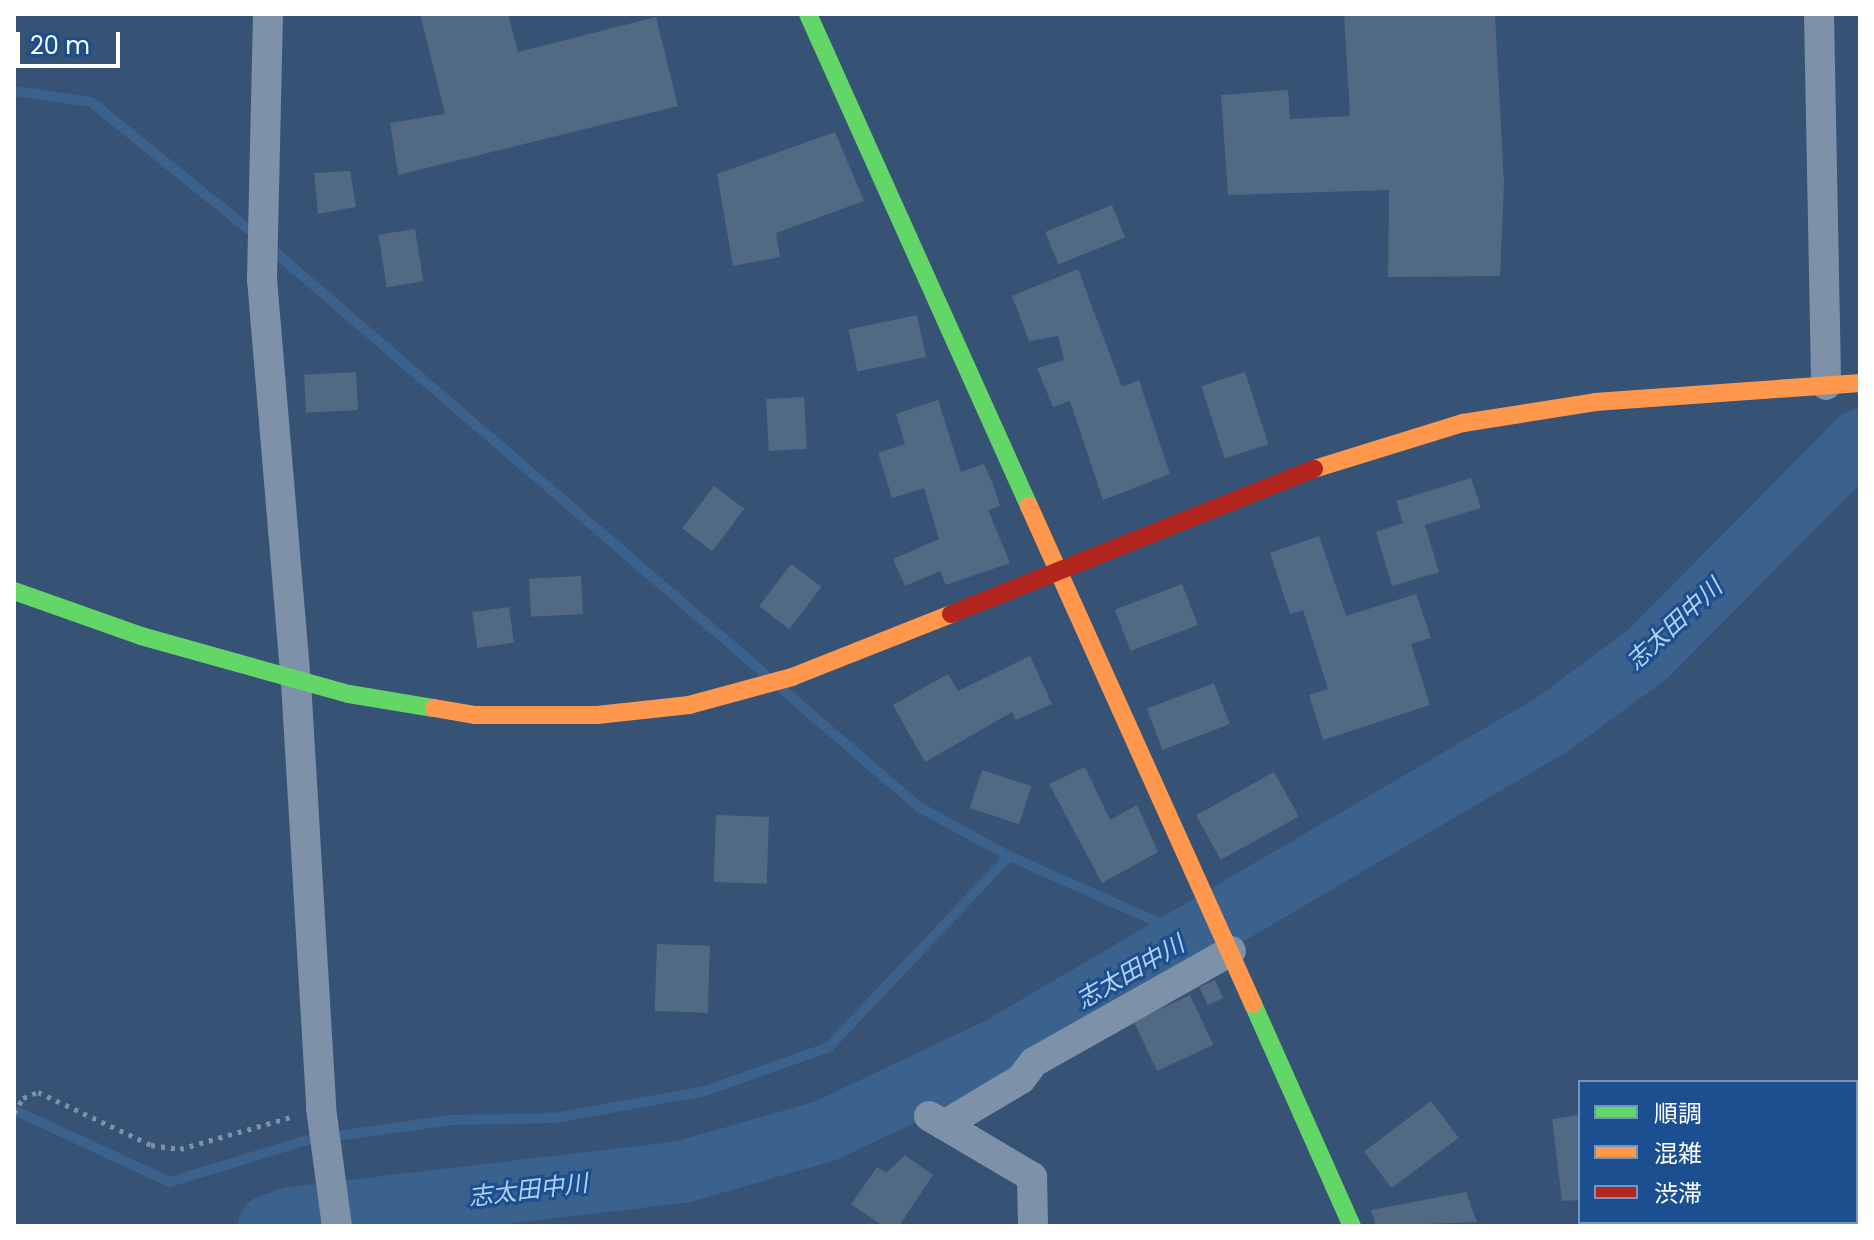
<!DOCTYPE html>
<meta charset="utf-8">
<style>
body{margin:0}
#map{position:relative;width:1874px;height:1240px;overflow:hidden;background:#365274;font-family:Poppins,"Noto Sans JP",sans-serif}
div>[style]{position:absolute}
.stream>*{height:10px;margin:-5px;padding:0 5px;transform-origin:5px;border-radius:5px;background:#3b618d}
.river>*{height:62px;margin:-31px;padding:0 31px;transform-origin:31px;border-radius:31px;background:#3b618d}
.building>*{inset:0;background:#526984;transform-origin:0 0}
.path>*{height:5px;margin-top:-2.5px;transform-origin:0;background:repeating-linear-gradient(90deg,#7d92a8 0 4px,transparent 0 10px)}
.street>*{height:30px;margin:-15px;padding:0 15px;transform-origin:15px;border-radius:15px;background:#7d92a8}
.fast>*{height:18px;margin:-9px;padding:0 9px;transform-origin:9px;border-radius:9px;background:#63d668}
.slow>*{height:18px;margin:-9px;padding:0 9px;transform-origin:9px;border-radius:9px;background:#ff974d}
.jam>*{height:18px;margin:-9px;padding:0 9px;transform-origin:9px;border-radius:9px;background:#b3261e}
span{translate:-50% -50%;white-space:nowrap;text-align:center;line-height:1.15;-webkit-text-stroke:6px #1b4f8f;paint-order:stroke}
.water-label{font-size:24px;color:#b5d3f5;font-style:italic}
.frame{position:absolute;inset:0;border:16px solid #fff;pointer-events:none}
.legend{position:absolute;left:1578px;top:1080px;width:280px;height:144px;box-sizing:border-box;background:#1b4f8f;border:2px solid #7695bc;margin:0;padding:10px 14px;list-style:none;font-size:24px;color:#fff}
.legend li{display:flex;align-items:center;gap:16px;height:40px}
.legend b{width:40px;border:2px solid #7695bc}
.scale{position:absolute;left:16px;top:32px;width:104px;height:36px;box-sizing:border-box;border:4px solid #fff;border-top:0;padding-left:10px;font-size:24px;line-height:28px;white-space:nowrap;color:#fff;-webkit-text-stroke:6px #1b4f8f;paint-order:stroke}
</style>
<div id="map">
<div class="stream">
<div style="left:14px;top:91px;width:78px;rotate:8.1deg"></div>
<div style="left:91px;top:102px;width:212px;rotate:38.9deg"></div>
<div style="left:268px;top:246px;width:656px;rotate:40.73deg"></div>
<div style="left:783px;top:690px;width:179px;rotate:40.7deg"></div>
<div style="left:919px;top:807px;width:102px;rotate:28.6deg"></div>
<div style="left:1009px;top:856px;width:199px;rotate:24deg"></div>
<div style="left:14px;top:1110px;width:172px;rotate:24.8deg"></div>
<div style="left:170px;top:1182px;width:143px;rotate:-17deg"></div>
<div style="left:307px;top:1140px;width:146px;rotate:-7.9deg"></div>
<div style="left:452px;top:1120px;width:103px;rotate:-1.1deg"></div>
<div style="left:555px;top:1118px;width:152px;rotate:-10.2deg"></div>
<div style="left:705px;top:1091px;width:132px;rotate:-19.5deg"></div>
<div style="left:829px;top:1047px;width:262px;rotate:-46.7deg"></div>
</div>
<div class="river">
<div style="left:269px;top:1226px;width:23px;rotate:-20deg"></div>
<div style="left:291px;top:1218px;width:394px;rotate:-6.7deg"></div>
<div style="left:682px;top:1172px;width:149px;rotate:-16deg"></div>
<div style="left:825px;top:1131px;width:196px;rotate:-25.4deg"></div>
<div style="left:1002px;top:1047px;width:639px;rotate:-30.38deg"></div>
<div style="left:1553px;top:724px;width:119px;rotate:-36.5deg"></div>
<div style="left:1649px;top:653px;width:300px;rotate:-45.3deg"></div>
</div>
<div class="building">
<div style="clip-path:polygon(420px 14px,508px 14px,518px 52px,656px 17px,678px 106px,398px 175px,390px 123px,445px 114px)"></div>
<div style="clip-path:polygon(1344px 14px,1495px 14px,1504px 183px,1500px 276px,1388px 277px,1389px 190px,1228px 195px,1221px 95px,1288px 90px,1290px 119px,1350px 116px)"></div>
<div style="clip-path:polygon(835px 132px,864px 201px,776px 233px,780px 257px,733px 266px,717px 174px)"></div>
<div style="clip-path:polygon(350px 171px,356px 207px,318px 214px,314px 173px)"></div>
<div style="left:1112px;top:205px;width:35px;height:72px;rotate:68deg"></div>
<div style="left:415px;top:229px;width:53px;height:37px;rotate:81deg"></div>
<div style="clip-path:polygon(1078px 269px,1122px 387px,1139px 380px,1170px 474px,1103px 500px,1070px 401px,1053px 407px,1037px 368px,1064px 360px,1058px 336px,1029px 341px,1012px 296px)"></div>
<div style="left:917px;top:315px;width:43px;height:70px;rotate:78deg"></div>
<div style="left:356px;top:372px;width:38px;height:52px;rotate:87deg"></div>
<div style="left:1245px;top:372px;width:76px;height:46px;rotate:72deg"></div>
<div style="left:804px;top:397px;width:52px;height:38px;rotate:87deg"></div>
<div style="clip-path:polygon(938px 400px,961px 472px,984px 464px,992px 482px,1000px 506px,988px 510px,1010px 563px,946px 585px,940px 571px,905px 586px,893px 559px,939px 539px,924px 488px,892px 498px,878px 453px,905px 444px,896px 414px)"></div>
<div style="clip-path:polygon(1471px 478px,1481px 508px,1425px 525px,1439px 572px,1392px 586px,1376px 532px,1403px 523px,1396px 501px)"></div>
<div style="left:714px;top:486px;width:38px;height:53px;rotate:37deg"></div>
<div style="clip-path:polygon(1319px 536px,1346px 616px,1416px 594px,1431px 638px,1411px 644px,1430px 705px,1323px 740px,1309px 695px,1328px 689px,1303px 610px,1290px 614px,1270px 553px)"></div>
<div style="left:791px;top:564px;width:38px;height:53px;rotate:37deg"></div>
<div style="left:581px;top:576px;width:38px;height:52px;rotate:87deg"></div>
<div style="left:1182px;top:584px;width:44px;height:72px;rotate:69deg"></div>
<div style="left:509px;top:607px;width:36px;height:37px;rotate:82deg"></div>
<div style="clip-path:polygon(1030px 656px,1052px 704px,1016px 720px,1012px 712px,925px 762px,893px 705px,948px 674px,958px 691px)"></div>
<div style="left:1214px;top:683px;width:44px;height:72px;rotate:69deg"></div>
<div style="clip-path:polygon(1085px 767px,1110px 820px,1137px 805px,1158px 852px,1102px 883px,1049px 784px)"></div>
<div style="left:982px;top:770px;width:52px;height:40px;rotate:18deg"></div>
<div style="left:1274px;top:772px;width:51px;height:89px;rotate:61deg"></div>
<div style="left:716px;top:815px;width:53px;height:67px;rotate:2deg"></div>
<div style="left:657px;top:944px;width:53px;height:67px;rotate:2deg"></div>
<div style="left:1215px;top:980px;width:20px;height:17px;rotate:66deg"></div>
<div style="left:1190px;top:995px;width:55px;height:62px;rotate:65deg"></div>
<div style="left:1431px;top:1101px;width:46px;height:84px;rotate:53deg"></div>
<div style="clip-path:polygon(1580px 1115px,1580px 1200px,1562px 1201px,1552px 1119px)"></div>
<div style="clip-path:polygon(905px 1155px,933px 1175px,899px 1226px,883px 1226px,851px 1204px,877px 1167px,886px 1173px)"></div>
<div style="clip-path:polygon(1466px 1192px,1477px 1222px,1376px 1226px,1371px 1210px)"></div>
</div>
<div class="path">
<div style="left:14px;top:1113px;width:17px;rotate:-59deg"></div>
<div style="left:23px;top:1098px;width:16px;rotate:-22deg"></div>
<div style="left:38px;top:1092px;width:125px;rotate:25.1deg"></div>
<div style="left:151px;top:1145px;width:29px;rotate:8deg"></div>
<div style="left:180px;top:1149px;width:116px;rotate:-16.1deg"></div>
</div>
<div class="street">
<div style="left:268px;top:14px;width:265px;rotate:91.3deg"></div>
<div style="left:262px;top:279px;width:404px;rotate:85.2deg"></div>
<div style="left:296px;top:682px;width:427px;rotate:86.6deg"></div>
<div style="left:321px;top:1108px;width:119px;rotate:82.3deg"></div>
<div style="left:1819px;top:14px;width:371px;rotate:88.9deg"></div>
<div style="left:929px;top:1116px;width:120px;rotate:30.6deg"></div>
<div style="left:1032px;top:1177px;width:49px;rotate:88.8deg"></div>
<div style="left:944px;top:1125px;width:90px;rotate:-30.9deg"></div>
<div style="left:1021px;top:1079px;width:21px;rotate:-53deg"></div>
<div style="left:1034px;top:1062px;width:226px;rotate:-29.4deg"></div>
<div style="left:1856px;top:1211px;width:4px;rotate:-14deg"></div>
<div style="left:1776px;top:1226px;width:12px;rotate:-20deg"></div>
</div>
<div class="fast">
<div style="left:808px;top:14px;width:539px;rotate:65.81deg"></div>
<div style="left:14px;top:591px;width:135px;rotate:19.5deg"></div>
<div style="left:141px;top:636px;width:216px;rotate:15.6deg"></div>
<div style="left:349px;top:694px;width:86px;rotate:9.4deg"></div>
<div style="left:1253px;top:1004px;width:243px;rotate:66deg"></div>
</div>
<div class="slow">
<div style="left:1314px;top:469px;width:156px;rotate:-17.2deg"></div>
<div style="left:1463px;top:423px;width:134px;rotate:-9deg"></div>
<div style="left:1595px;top:402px;width:266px;rotate:-4.1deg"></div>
<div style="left:1029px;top:506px;width:546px;rotate:65.78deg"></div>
<div style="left:434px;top:708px;width:42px;rotate:9.7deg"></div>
<div style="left:475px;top:715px;width:122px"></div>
<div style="left:597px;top:715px;width:93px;rotate:-6.2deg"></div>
<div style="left:689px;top:705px;width:107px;rotate:-15.2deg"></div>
<div style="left:792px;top:677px;width:171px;rotate:-21.6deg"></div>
</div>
<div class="jam">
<div style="left:951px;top:614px;width:391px;rotate:-21.8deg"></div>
</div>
<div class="water-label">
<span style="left:1674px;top:624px;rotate:-43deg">志太田中川</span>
<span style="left:1130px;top:972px;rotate:-30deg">志太田中川</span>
<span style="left:528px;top:1190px;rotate:-7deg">志太田中川</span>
</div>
<div class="frame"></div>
<ul class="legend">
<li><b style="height:10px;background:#63d668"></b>順調</li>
<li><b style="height:10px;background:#ff974d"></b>混雑</li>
<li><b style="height:10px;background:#b3261e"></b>渋滞</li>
</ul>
<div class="scale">20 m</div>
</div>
